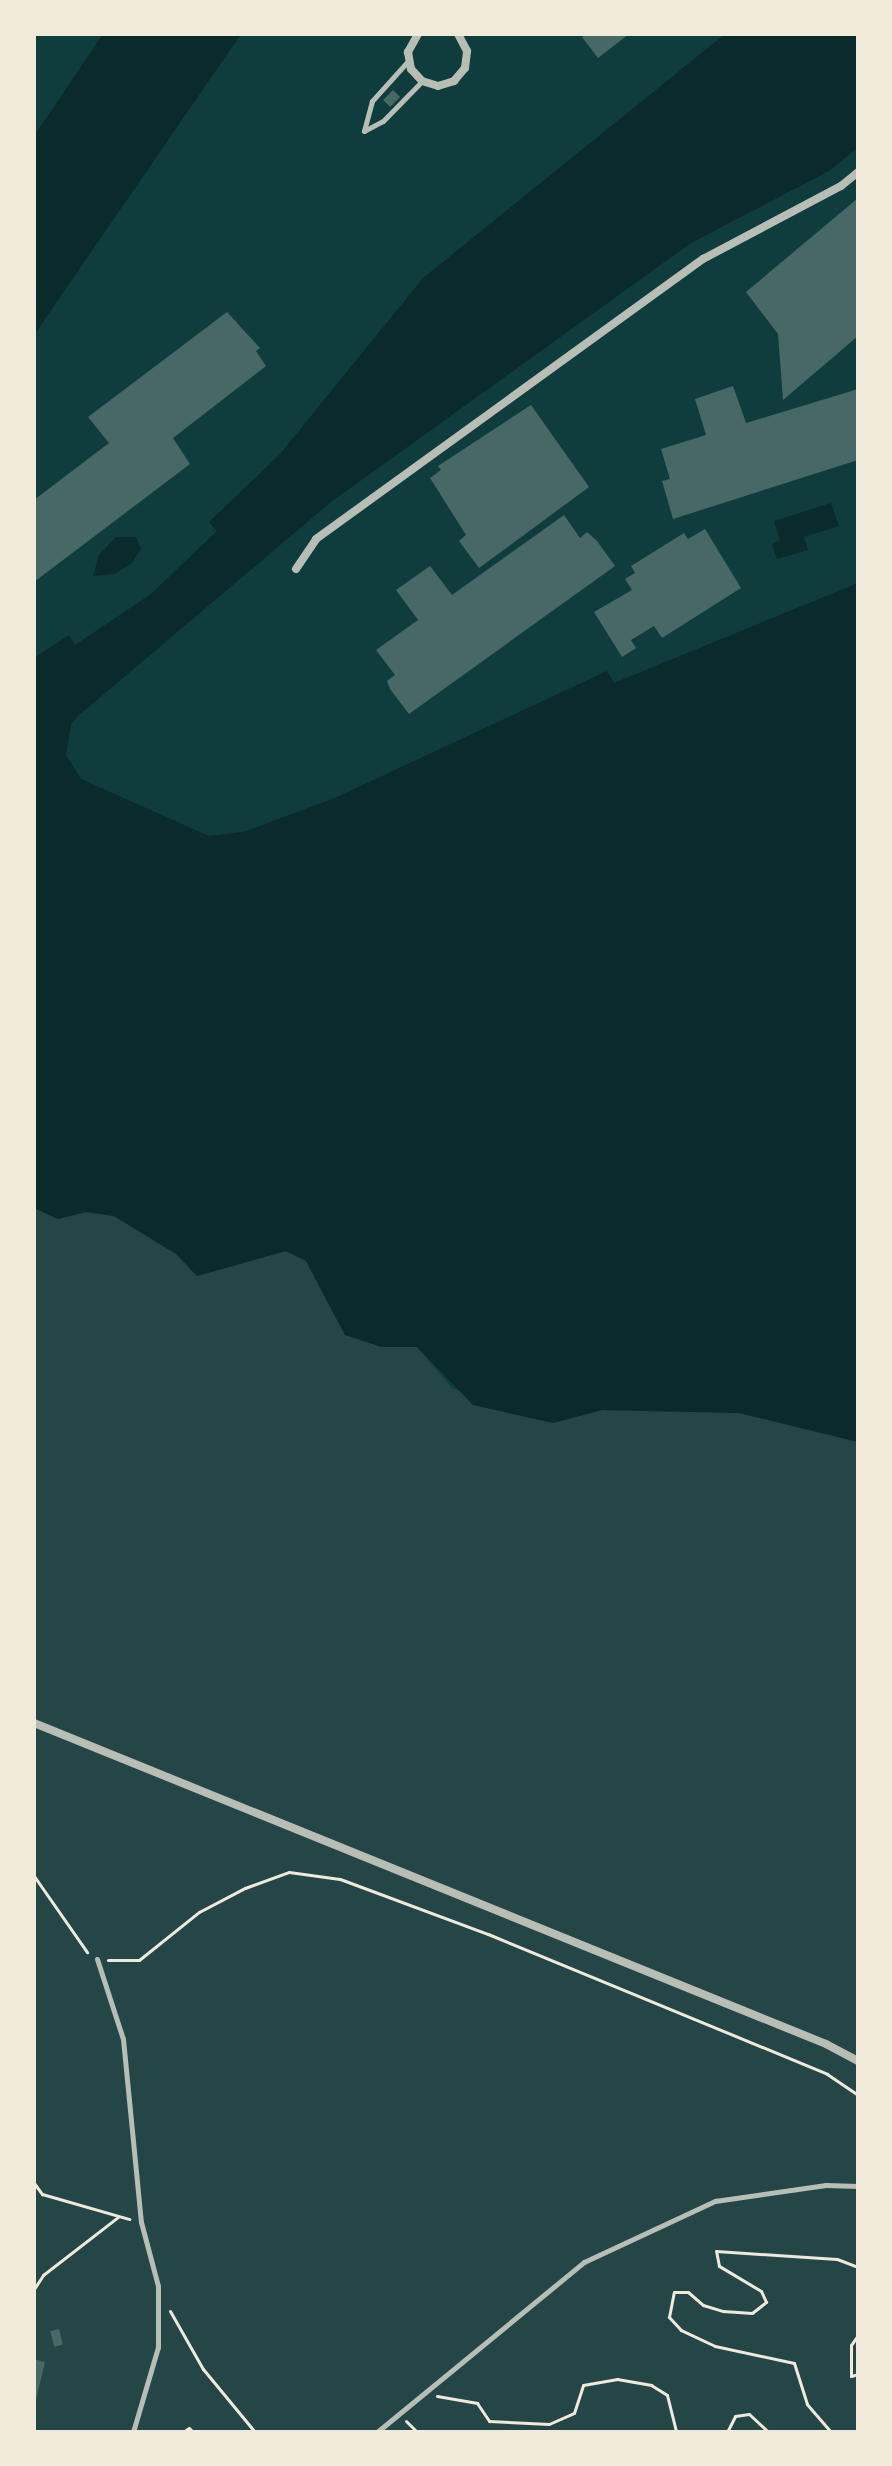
<!DOCTYPE html>
<style>
body{margin:0}
#map{position:relative;width:892px;height:2466px;overflow:hidden;background:#0f3d3e;font-family:Inter,sans-serif}
div>[style]{position:absolute}
.green>*{inset:0;background:#244646}
.water>*{inset:0;background:#0a2a2b}
.building>*{inset:0;background:#486865;transform-origin:0 0}
.path>*{height:3px;margin:-1.5px;padding:0 1.5px;transform-origin:1.5px;border-radius:1.5px;background:#f1e9da}
.service>*{height:5px;margin:-2.5px;padding:0 2.5px;transform-origin:2.5px;border-radius:2.5px;background:#b8beb3}
.minor>*{height:8px;margin:-4px;padding:0 4px;transform-origin:4px;border-radius:4px;background:#b8beb3}
span{translate:-50% -50%;white-space:nowrap;text-align:center;line-height:1.15;-webkit-text-stroke:7px #f1e9da;paint-order:stroke}
.frame{position:absolute;inset:0;border:36px solid #f1e9da;pointer-events:none}
</style>
<div id="map">
<div class="green">
<div style="clip-path:polygon(34px 1208px,58px 1219px,86px 1212px,114px 1216px,176px 1254px,197px 1276px,285px 1251px,306px 1261px,345px 1335px,382px 1347px,417px 1347px,452px 1388px,553px 1423px,602px 1410px,739px 1413px,858px 1442px,858px 2432px,34px 2432px)"></div>
</div>
<div class="water">
<div style="clip-path:polygon(103px 34px,241px 34px,34px 335px,34px 136px)"></div>
<div style="clip-path:polygon(725px 34px,858px 34px,858px 147px,831px 170px,691px 243px,331px 502px,78px 716px,71px 724px,66px 755px,81px 779px,209px 836px,243px 832px,337px 797px,607px 671px,614px 683px,858px 583px,858px 1442px,739px 1413px,602px 1410px,553px 1423px,473px 1405px,417px 1347px,382px 1347px,345px 1335px,306px 1261px,286px 1251px,197px 1276px,176px 1254px,114px 1216px,86px 1212px,58px 1219px,34px 1208px,34px 658px,69px 635px,75px 645px,151px 594px,217px 531px,209px 522px,280px 454px,423px 278px)"></div>
<div style="clip-path:polygon(831px 503px,839px 526px,804px 537px,808px 550px,777px 559px,772px 544px,780px 540px,774px 521px)"></div>
<div style="clip-path:polygon(116px 537px,136px 537px,141px 549px,132px 563px,114px 574px,93px 576px,99px 555px)"></div>
</div>
<div class="building">
<div style="clip-path:polygon(586px 34px,629px 34px,598px 58px,582px 37px)"></div>
<div style="left:393px;top:90px;width:10px;height:14px;rotate:45deg"></div>
<div style="clip-path:polygon(858px 198px,858px 336px,783px 400px,778px 334px,746px 292px)"></div>
<div style="clip-path:polygon(227px 312px,260px 348px,256px 351px,266px 366px,173px 438px,190px 464px,34px 582px,34px 500px,109px 443px,88px 417px)"></div>
<div style="clip-path:polygon(733px 386px,746px 423px,858px 389px,858px 460px,673px 519px,662px 481px,670px 479px,661px 449px,706px 435px,695px 399px)"></div>
<div style="clip-path:polygon(531px 405px,589px 487px,479px 568px,459px 541px,466px 535px,430px 478px,441px 470px,438px 466px)"></div>
<div style="clip-path:polygon(564px 515px,580px 538px,587px 532px,597px 541px,615px 566px,409px 714px,390px 689px,387px 681px,395px 675px,376px 650px,418px 620px,396px 590px,430px 566px,452px 595px)"></div>
<div style="clip-path:polygon(705px 529px,741px 588px,662px 638px,654px 626px,631px 640px,636px 648px,622px 657px,594px 612px,632px 590px,625px 579px,635px 573px,631px 566px,684px 533px,688px 539px)"></div>
<div style="left:59px;top:2329px;width:16px;height:9px;rotate:76deg"></div>
<div style="clip-path:polygon(34px 2359px,45px 2362px,35px 2404px,34px 2404px)"></div>
</div>
<div class="path">
<div style="left:34px;top:1876px;width:93px;rotate:55.1deg"></div>
<div style="left:108px;top:1960px;width:31px"></div>
<div style="left:139px;top:1960px;width:77px;rotate:-38.7deg"></div>
<div style="left:199px;top:1912px;width:52px;rotate:-27.6deg"></div>
<div style="left:245px;top:1888px;width:47px;rotate:-20deg"></div>
<div style="left:289px;top:1872px;width:51px;rotate:7.8deg"></div>
<div style="left:340px;top:1879px;width:158px;rotate:20.4deg"></div>
<div style="left:488px;top:1934px;width:367px;rotate:22.4deg"></div>
<div style="left:827px;top:2074px;width:37px;rotate:34deg"></div>
<div style="left:34px;top:2183px;width:14px;rotate:54deg"></div>
<div style="left:42px;top:2194px;width:91px;rotate:16deg"></div>
<div style="left:34px;top:2289px;width:17px;rotate:-57deg"></div>
<div style="left:43px;top:2275px;width:95px;rotate:-37.7deg"></div>
<div style="left:170px;top:2311px;width:67px;rotate:60.4deg"></div>
<div style="left:203px;top:2369px;width:82px;rotate:50.5deg"></div>
<div style="left:858px;top:2335px;width:12px;rotate:125deg"></div>
<div style="left:851px;top:2345px;width:31px;rotate:90deg"></div>
<div style="left:851px;top:2376px;width:7px;rotate:-16deg"></div>
<div style="left:437px;top:2396px;width:41px;rotate:9.9deg"></div>
<div style="left:477px;top:2403px;width:22px;rotate:56deg"></div>
<div style="left:489px;top:2421px;width:60px;rotate:2.9deg"></div>
<div style="left:549px;top:2424px;width:27px;rotate:-24deg"></div>
<div style="left:574px;top:2413px;width:29px;rotate:-72deg"></div>
<div style="left:583px;top:2385px;width:35px;rotate:-10deg"></div>
<div style="left:617px;top:2379px;width:35px;rotate:10deg"></div>
<div style="left:651px;top:2385px;width:19px;rotate:32deg"></div>
<div style="left:667px;top:2395px;width:38px;rotate:76deg"></div>
<div style="left:406px;top:2421px;width:16px;rotate:45deg"></div>
<div style="left:183px;top:2432px;width:7px;rotate:-34deg"></div>
<div style="left:189px;top:2428px;width:6px;rotate:45deg"></div>
<div style="left:727px;top:2432px;width:18px;rotate:-63deg"></div>
<div style="left:735px;top:2416px;width:14px;rotate:-8deg"></div>
<div style="left:749px;top:2414px;width:26px;rotate:43deg"></div>
<div style="left:831px;top:2432px;width:37px;rotate:-131deg"></div>
<div style="left:807px;top:2404px;width:43px;rotate:-107.6deg"></div>
<div style="left:794px;top:2363px;width:81px;rotate:-167.9deg"></div>
<div style="left:715px;top:2346px;width:38px;rotate:-155deg"></div>
<div style="left:681px;top:2330px;width:18px;rotate:-133deg"></div>
<div style="left:669px;top:2317px;width:25px;rotate:-79deg"></div>
<div style="left:674px;top:2292px;width:14px"></div>
<div style="left:688px;top:2292px;width:20px;rotate:41deg"></div>
<div style="left:703px;top:2305px;width:21px;rotate:17deg"></div>
<div style="left:723px;top:2311px;width:29px;rotate:4deg"></div>
<div style="left:752px;top:2313px;width:18px;rotate:-38deg"></div>
<div style="left:766px;top:2302px;width:12px;rotate:-114deg"></div>
<div style="left:761px;top:2291px;width:49px;rotate:-149.2deg"></div>
<div style="left:719px;top:2266px;width:15px;rotate:-101deg"></div>
<div style="left:716px;top:2251px;width:121px;rotate:3.8deg"></div>
<div style="left:837px;top:2259px;width:22px;rotate:21deg"></div>
</div>
<div class="service">
<div style="left:408px;top:61px;width:54px;rotate:132deg"></div>
<div style="left:372px;top:101px;width:31px;rotate:105deg"></div>
<div style="left:364px;top:131px;width:21px;rotate:-28deg"></div>
<div style="left:383px;top:121px;width:56px;rotate:-45.7deg"></div>
<div style="left:97px;top:1959px;width:84px;rotate:72deg"></div>
<div style="left:123px;top:2039px;width:184px;rotate:84.4deg"></div>
<div style="left:141px;top:2222px;width:66px;rotate:75.1deg"></div>
<div style="left:158px;top:2286px;width:61px;rotate:90deg"></div>
<div style="left:158px;top:2347px;width:89px;rotate:106.4deg"></div>
<div style="left:377px;top:2432px;width:268px;rotate:-39.4deg"></div>
<div style="left:584px;top:2262px;width:145px;rotate:-25deg"></div>
<div style="left:715px;top:2201px;width:112px;rotate:-8.2deg"></div>
<div style="left:826px;top:2185px;width:32px;rotate:2deg"></div>
</div>
<div class="minor">
<div style="left:418px;top:34px;width:21px;rotate:119deg"></div>
<div style="left:408px;top:52px;width:17px;rotate:80deg"></div>
<div style="left:411px;top:69px;width:16px;rotate:47deg"></div>
<div style="left:422px;top:81px;width:17px;rotate:17deg"></div>
<div style="left:438px;top:86px;width:17px;rotate:-17deg"></div>
<div style="left:454px;top:81px;width:17px;rotate:-50deg"></div>
<div style="left:465px;top:68px;width:17px;rotate:-83deg"></div>
<div style="left:467px;top:51px;width:19px;rotate:-118deg"></div>
<div style="left:296px;top:569px;width:36px;rotate:-56deg"></div>
<div style="left:316px;top:539px;width:478px;rotate:-35.9deg"></div>
<div style="left:703px;top:259px;width:156px;rotate:-27.9deg"></div>
<div style="left:841px;top:186px;width:22px;rotate:-39deg"></div>
<div style="left:34px;top:1723px;width:855px;rotate:22.06deg"></div>
<div style="left:826px;top:2044px;width:36px;rotate:28deg"></div>
</div>
<div class="frame"></div>
</div>
